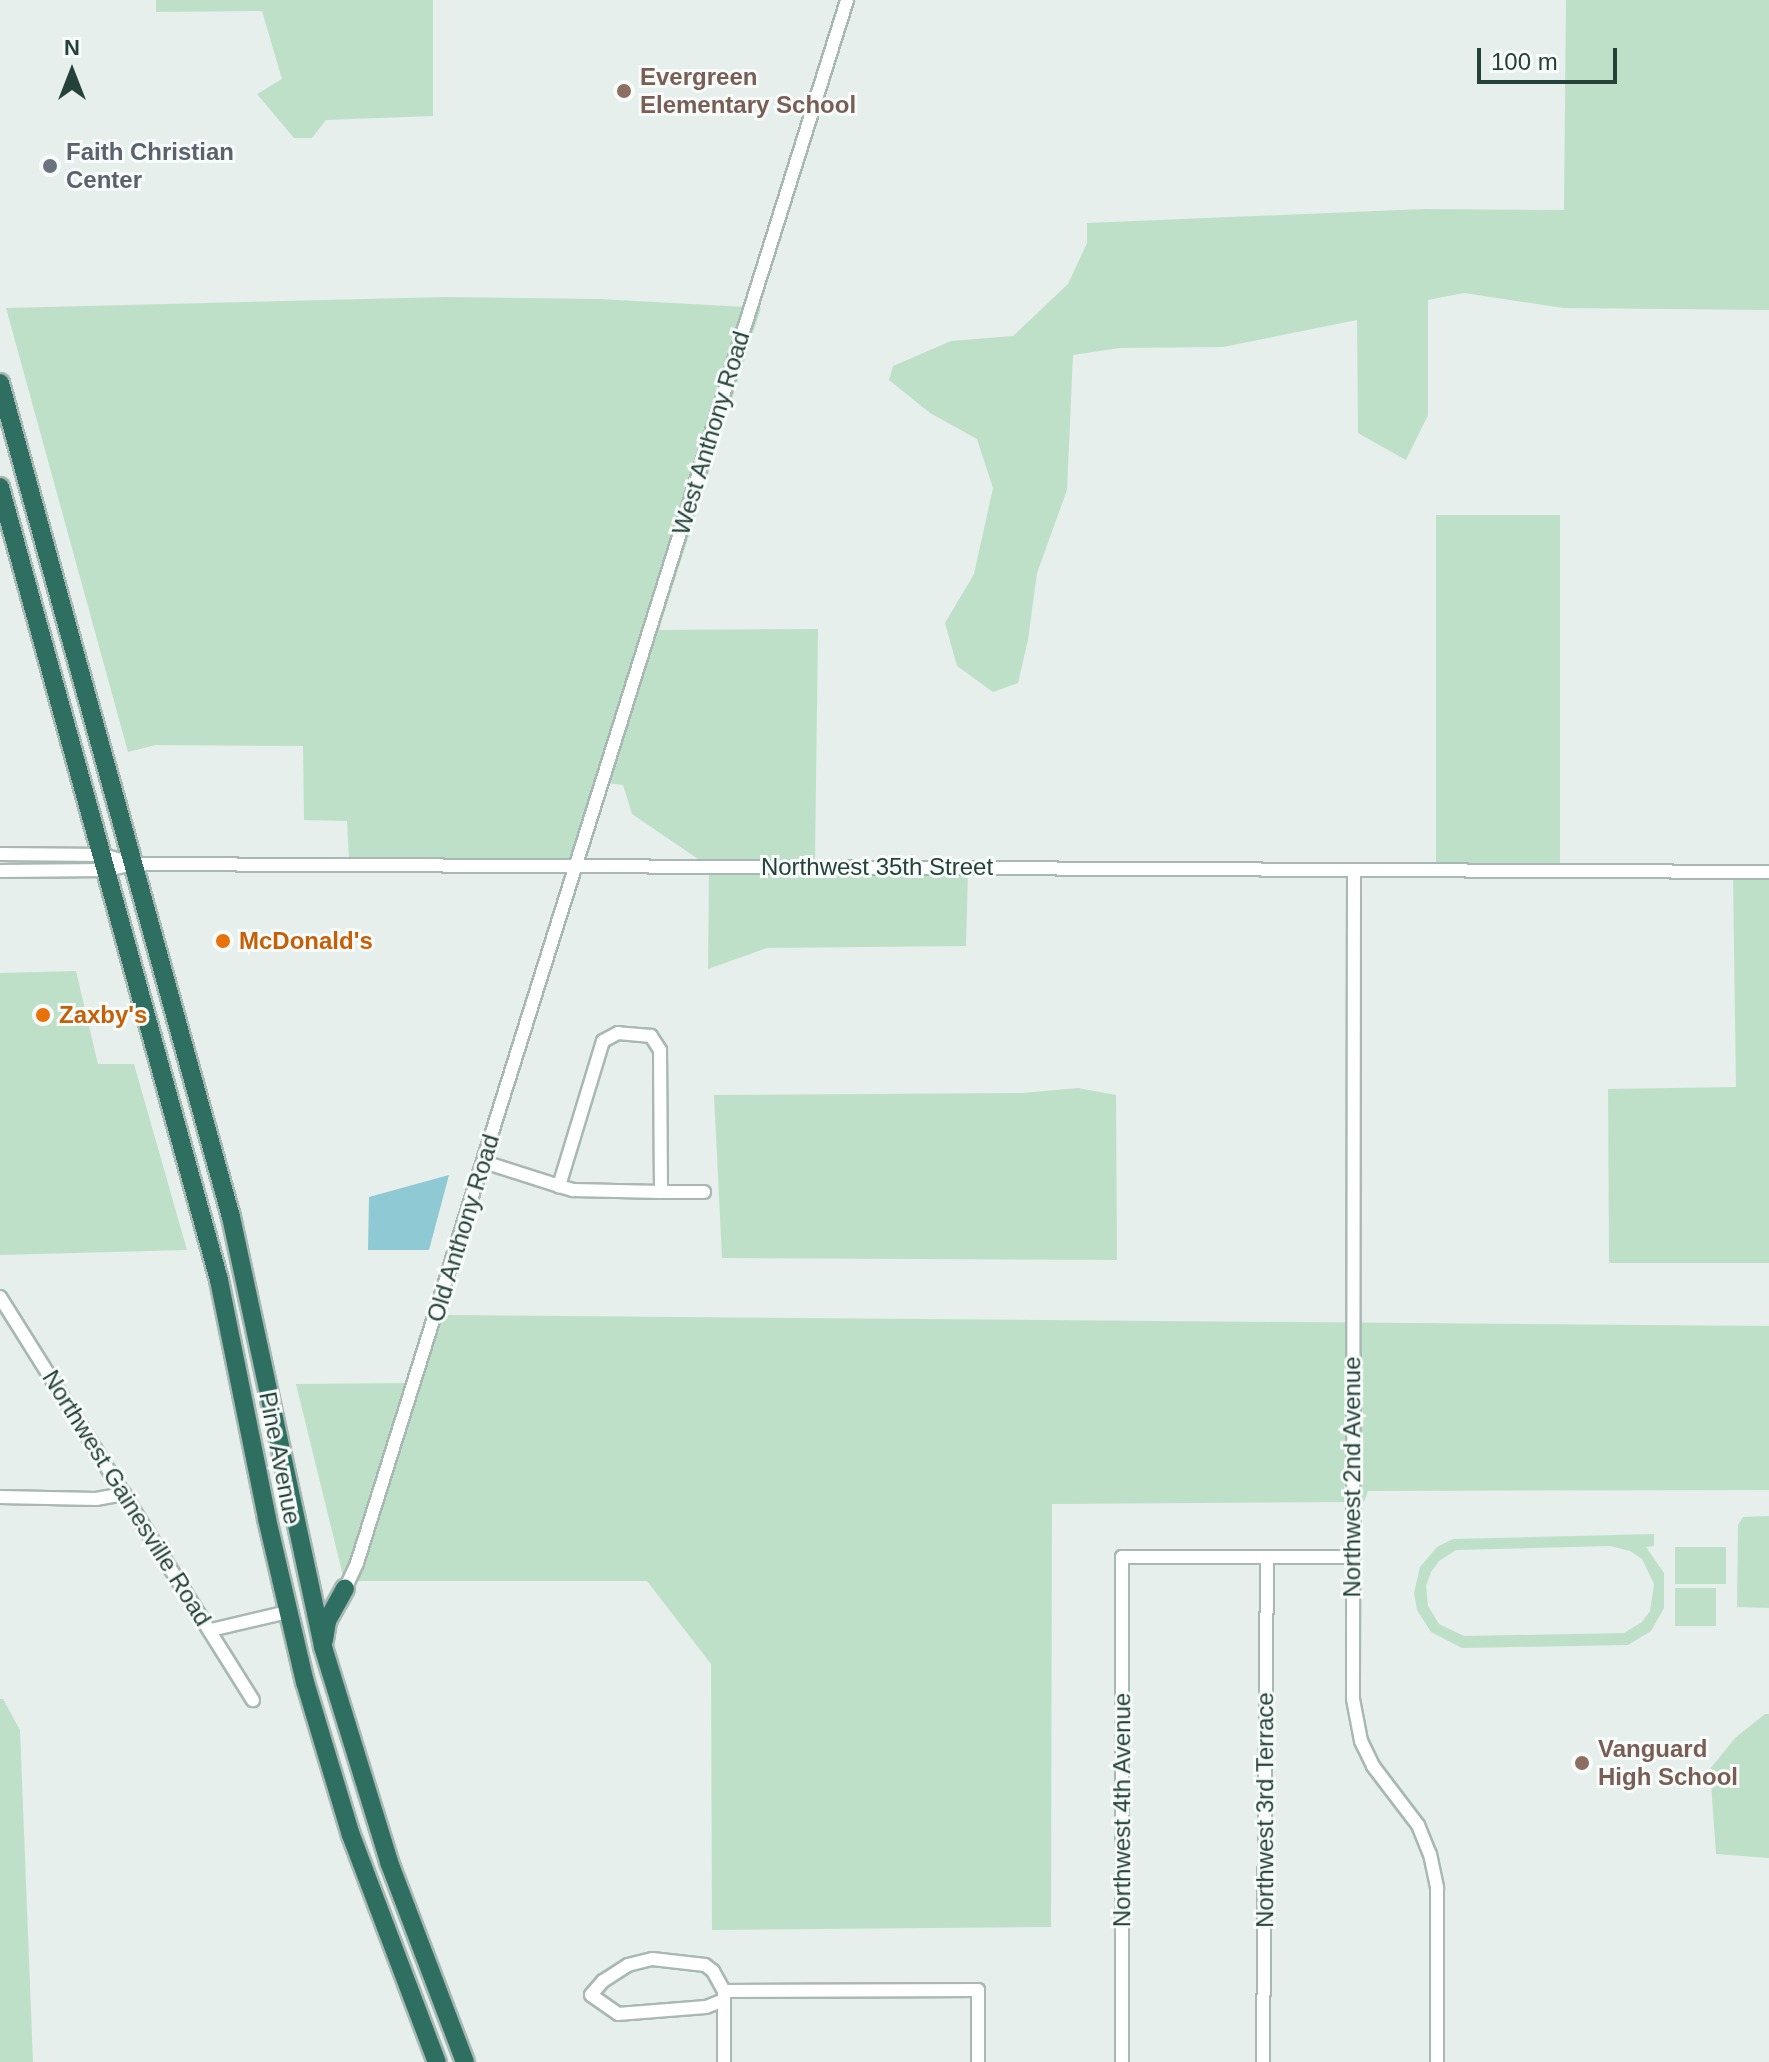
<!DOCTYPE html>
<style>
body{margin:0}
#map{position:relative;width:1769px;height:2062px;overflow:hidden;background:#e6efeb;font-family:Helvetica,sans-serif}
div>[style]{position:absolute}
.green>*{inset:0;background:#bfe0c8;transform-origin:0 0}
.water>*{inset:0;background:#8ec9d4}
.roads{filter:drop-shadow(2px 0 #a8b8b2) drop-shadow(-2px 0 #a8b8b2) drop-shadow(0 2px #a8b8b2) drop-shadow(0 -2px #a8b8b2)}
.minor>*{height:12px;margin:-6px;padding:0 6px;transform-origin:6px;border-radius:6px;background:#fff}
.highway>*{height:18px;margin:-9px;padding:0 9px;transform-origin:9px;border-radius:9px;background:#2f6f62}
.dots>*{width:22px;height:22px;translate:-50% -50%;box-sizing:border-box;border:4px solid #f7fbf9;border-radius:50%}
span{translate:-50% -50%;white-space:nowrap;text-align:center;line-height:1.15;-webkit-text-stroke:6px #f7fbf9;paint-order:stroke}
.education-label{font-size:24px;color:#785e54;font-weight:700}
.left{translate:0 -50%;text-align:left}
.worship-label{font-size:24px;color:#5b616d;font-weight:700}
.street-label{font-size:24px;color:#24423a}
.food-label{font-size:24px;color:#c56008;font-weight:700}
.north{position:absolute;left:32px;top:32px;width:80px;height:80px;-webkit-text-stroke:6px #f7fbf9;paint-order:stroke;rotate:0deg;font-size:22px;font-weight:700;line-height:32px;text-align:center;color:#24423a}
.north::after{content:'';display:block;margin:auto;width:28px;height:36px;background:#24423a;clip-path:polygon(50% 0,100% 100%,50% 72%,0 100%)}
.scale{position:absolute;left:1477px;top:48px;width:140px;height:36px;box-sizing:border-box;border:4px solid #24423a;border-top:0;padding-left:10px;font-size:24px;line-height:28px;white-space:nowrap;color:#24423a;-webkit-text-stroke:6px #f7fbf9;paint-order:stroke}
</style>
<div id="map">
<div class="green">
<div style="clip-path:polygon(156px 0,433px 0,433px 116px,326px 120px,312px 138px,294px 138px,257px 94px,282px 79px,262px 11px,156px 12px)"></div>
<div style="clip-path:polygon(1566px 0,1769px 0,1769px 310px,1563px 308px,1464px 293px,1428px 300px,1428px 415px,1406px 460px,1358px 433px,1357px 320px,1223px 347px,1120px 348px,1073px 355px,1067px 490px,1037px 573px,1028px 640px,1018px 683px,993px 692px,957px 666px,945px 623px,974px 574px,993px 488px,977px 439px,930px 413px,889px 380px,893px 366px,951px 341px,1013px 336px,1068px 284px,1087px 243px,1087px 223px,1423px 209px,1564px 210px)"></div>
<div style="clip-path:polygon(445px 297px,599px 299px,746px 307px,573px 860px,349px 859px,347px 821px,304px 820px,303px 746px,156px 745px,128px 752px,6px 308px)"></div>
<div style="clip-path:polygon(756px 308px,761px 308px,659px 630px,818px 629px,815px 861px,701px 861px,632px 814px,623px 785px,607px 783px)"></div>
<div style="left:1436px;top:515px;width:124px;height:350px"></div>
<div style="clip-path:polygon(709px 872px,968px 873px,966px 946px,767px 948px,708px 969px)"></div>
<div style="clip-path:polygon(1733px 877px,1769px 878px,1769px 1263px,1609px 1263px,1608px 1089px,1736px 1087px)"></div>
<div style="clip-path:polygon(76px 971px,98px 1064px,134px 1064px,187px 1250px,0 1255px,0 973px)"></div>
<div style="clip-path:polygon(1078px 1088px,1116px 1095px,1117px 1260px,722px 1258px,714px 1095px,1022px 1093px)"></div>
<div style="clip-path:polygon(440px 1315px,1769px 1326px,1769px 1490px,1368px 1491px,1364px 1502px,1052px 1504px,1051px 1927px,712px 1930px,711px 1664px,647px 1581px,354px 1581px)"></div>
<div style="clip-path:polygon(409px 1383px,353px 1561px,344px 1580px,296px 1384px)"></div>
<div style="clip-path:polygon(1769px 1516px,1769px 1608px,1737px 1607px,1738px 1525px,1743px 1517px)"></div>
<div style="clip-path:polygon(evenodd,1654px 1534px,1654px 1546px,1646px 1547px,1664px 1573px,1664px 1608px,1651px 1631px,1628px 1645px,1462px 1648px,1431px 1632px,1417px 1610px,1414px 1593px,1420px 1567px,1437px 1547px,1453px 1539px,1654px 1534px,1610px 1546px,1630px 1551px,1642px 1559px,1654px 1584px,1650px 1611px,1642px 1622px,1624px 1633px,1464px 1636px,1439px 1624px,1428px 1606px,1426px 1586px,1431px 1572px,1439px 1561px,1456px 1550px,1610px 1546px)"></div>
<div style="left:1726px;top:1547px;width:37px;height:51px;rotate:90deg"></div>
<div style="left:1675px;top:1588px;width:41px;height:38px"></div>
<div style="clip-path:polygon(0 1699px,3px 1699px,20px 1730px,33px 2062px,0 2062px)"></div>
<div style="clip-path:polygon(1765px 1714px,1769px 1714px,1769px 1858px,1716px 1854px,1710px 1769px,1735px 1738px)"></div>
</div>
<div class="water">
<div style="clip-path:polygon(449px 1175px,429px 1250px,368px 1250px,369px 1197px)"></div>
</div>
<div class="roads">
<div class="minor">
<div style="left:0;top:854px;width:103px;rotate:0.6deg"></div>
<div style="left:103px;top:855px;width:29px;rotate:16deg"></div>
<div style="left:1354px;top:870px;width:829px;rotate:90.07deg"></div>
<div style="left:1353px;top:1699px;width:43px;rotate:79.2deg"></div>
<div style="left:1361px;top:1741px;width:28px;rotate:64deg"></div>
<div style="left:1373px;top:1766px;width:74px;rotate:52.7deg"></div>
<div style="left:1418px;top:1825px;width:31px;rotate:68deg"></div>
<div style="left:1430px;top:1854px;width:35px;rotate:78deg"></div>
<div style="left:1437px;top:1888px;width:174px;rotate:90deg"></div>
<div style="left:0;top:871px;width:107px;rotate:-0.5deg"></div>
<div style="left:107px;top:870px;width:28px;rotate:-13deg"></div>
<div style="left:134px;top:864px;width:1635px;rotate:0.28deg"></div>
<div style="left:484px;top:1162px;width:79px;rotate:17.7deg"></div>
<div style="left:559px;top:1186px;width:15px;rotate:16deg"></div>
<div style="left:573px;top:1190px;width:88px;rotate:1.3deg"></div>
<div style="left:661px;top:1192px;width:142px;rotate:-90.4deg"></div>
<div style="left:660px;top:1050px;width:17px;rotate:-123deg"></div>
<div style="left:651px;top:1036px;width:33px;rotate:-175deg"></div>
<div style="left:618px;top:1033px;width:17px;rotate:152deg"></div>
<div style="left:603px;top:1041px;width:152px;rotate:106.9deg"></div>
<div style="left:661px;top:1192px;width:43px"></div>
<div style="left:0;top:1297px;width:476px;rotate:57.9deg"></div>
<div style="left:0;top:1497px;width:96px;rotate:1.2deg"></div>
<div style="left:96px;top:1499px;width:29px;rotate:-10deg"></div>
<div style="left:345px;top:1589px;width:29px;rotate:-65deg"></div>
<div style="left:357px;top:1563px;width:1638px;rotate:-72.59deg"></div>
<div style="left:211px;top:1630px;width:78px;rotate:-13.3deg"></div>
<div style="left:724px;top:1991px;width:23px;rotate:-119deg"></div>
<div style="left:713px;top:1971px;width:10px;rotate:-143deg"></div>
<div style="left:705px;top:1965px;width:53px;rotate:-173.5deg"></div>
<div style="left:652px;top:1959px;width:25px;rotate:166deg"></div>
<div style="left:628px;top:1965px;width:30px;rotate:147deg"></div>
<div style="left:603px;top:1981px;width:18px;rotate:131deg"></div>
<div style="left:591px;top:1995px;width:33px;rotate:35deg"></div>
<div style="left:618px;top:2014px;width:88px;rotate:-4.5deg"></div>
<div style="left:706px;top:2007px;width:19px;rotate:-21deg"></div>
<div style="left:724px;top:2062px;width:71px;rotate:-90deg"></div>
<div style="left:724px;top:1991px;width:254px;rotate:-0.2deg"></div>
<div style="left:978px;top:1990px;width:72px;rotate:90deg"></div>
<div style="left:1122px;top:2062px;width:505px;rotate:-90deg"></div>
<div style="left:1122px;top:1557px;width:229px"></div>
<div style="left:1263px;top:2062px;width:504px;rotate:-89.55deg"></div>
</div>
<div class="highway">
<div style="left:0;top:383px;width:865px;rotate:74.52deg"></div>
<div style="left:231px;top:1217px;width:440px;rotate:77.9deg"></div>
<div style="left:323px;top:1647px;width:225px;rotate:72.9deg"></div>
<div style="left:389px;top:1862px;width:214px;rotate:69.2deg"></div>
<div style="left:0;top:487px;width:823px;rotate:74.56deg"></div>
<div style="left:219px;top:1280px;width:244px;rotate:78.6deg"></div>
<div style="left:267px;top:1519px;width:167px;rotate:76.9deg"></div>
<div style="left:305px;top:1682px;width:160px;rotate:73.3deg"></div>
<div style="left:351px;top:1835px;width:243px;rotate:69.3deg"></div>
<div style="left:324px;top:1640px;width:19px;rotate:-81deg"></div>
<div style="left:327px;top:1621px;width:37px;rotate:-61deg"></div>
</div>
</div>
<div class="dots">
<div style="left:624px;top:91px;background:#8d6e63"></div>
<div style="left:50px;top:166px;background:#6b7280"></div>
<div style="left:223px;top:941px;background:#e8710a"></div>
<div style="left:43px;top:1015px;background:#e8710a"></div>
<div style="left:1582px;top:1763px;background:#8d6e63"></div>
</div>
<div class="education-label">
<span class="left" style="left:640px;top:91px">Evergreen<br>Elementary School</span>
<span class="left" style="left:1598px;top:1763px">Vanguard<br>High School</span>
</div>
<div class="worship-label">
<span class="left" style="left:66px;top:166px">Faith Christian<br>Center</span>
</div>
<div class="street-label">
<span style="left:711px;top:433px;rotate:-73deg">West Anthony Road</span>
<span style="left:877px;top:867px">Northwest 35th Street</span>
<span style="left:463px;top:1228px;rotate:-73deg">Old Anthony Road</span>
<span style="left:280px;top:1458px;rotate:79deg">Pine Avenue</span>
<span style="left:1352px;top:1477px;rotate:-90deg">Northwest 2nd Avenue</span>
<span style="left:127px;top:1498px;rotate:58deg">Northwest Gainesville Road</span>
<span style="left:1122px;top:1810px;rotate:-90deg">Northwest 4th Avenue</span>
<span style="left:1265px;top:1810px;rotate:-90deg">Northwest 3rd Terrace</span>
</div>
<div class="food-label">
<span class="left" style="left:239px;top:941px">McDonald's</span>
<span class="left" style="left:59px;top:1015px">Zaxby's</span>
</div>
<div class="north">N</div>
<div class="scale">100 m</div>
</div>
